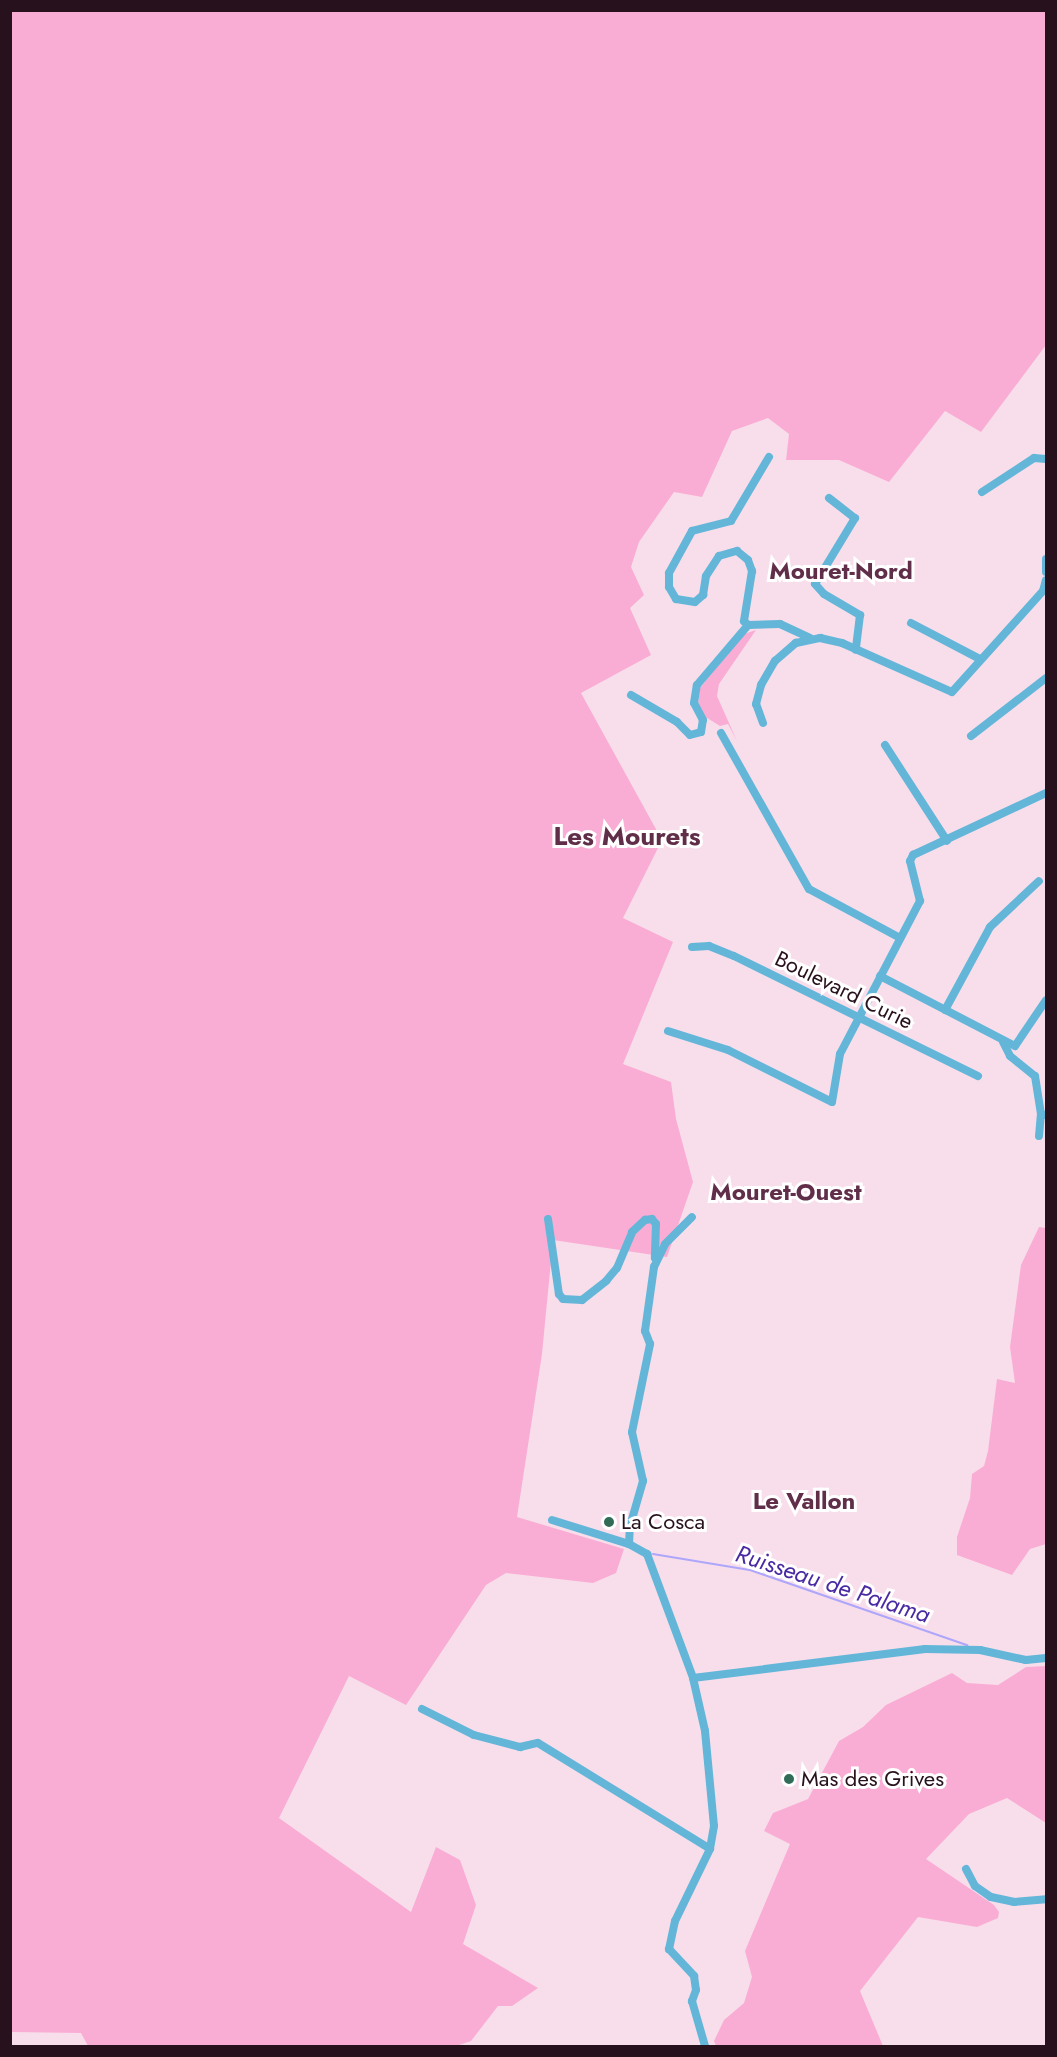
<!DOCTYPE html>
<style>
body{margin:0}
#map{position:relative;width:1057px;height:2057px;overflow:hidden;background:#f8deeb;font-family:Jost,sans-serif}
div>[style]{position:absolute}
.green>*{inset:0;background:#faadd4}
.stream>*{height:2px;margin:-1px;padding:0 1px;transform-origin:1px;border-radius:1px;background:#aea6fb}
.minor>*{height:8px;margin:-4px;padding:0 4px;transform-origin:4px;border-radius:4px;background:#64b6d9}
.dots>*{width:16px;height:16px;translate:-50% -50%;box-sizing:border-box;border:3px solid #fff;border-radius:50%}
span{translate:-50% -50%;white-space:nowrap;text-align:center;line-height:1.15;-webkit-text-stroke:6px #fff;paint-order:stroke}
.street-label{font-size:22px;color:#27111c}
.poi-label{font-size:22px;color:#27111c}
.left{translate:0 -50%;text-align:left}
.neighbourhood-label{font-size:24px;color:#602e49;font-weight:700}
.water-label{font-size:24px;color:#4a2aa2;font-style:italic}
.quarter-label{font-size:26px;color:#602e49;font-weight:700}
.frame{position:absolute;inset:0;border:12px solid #27111c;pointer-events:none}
</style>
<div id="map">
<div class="green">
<div style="clip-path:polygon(11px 11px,1046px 11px,1046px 345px,981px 432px,945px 411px,889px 482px,839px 460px,786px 460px,789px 434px,768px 418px,732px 431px,702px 497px,674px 492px,639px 542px,631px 567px,644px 595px,630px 608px,651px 655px,581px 693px,662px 840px,623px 918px,673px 942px,623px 1064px,671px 1082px,676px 1119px,693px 1182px,667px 1257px,553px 1240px,542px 1354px,517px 1517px,624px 1549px,616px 1573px,593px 1583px,506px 1573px,486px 1585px,406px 1705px,349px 1676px,279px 1818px,411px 1912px,436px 1847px,460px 1860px,476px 1905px,463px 1944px,538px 1988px,512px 2006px,498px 2006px,471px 2041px,456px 2046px,88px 2046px,81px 2033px,11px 2032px)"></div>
<div style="clip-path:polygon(756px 630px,719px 684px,717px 696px,737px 741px,728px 724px,720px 726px,704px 716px,698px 705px,700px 688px,744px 634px)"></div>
<div style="clip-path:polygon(1039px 1227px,1046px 1228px,1046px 1544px,1030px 1549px,1012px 1575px,957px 1555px,957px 1537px,970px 1498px,972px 1474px,984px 1466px,988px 1451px,997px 1379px,1015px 1383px,1010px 1347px,1021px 1265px)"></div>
<div style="clip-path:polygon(1046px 1666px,1046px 1823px,1007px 1798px,969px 1814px,926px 1859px,994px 1905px,999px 1912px,998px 1918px,977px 1927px,918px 1917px,860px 1991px,883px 2046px,716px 2046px,714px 2041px,724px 2020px,744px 2003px,752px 1977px,745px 1951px,790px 1844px,764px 1831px,773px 1813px,808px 1799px,839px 1741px,863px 1727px,886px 1705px,952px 1673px,967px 1683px,998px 1685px,1026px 1667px)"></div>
</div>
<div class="stream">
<div style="left:653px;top:1554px;width:98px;rotate:9.4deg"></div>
<div style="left:750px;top:1570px;width:230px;rotate:19.1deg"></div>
</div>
<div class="minor">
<div style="left:769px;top:457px;width:74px;rotate:120.7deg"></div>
<div style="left:731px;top:521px;width:40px;rotate:165.6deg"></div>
<div style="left:692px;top:531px;width:48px;rotate:118.7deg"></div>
<div style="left:669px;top:573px;width:14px;rotate:90deg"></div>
<div style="left:669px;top:587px;width:14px;rotate:60deg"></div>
<div style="left:676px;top:599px;width:19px;rotate:9deg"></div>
<div style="left:695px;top:602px;width:11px;rotate:-41deg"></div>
<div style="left:703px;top:595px;width:19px;rotate:-81deg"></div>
<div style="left:706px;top:576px;width:24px;rotate:-57deg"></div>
<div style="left:719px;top:556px;width:19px;rotate:-16deg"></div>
<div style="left:737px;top:551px;width:14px;rotate:39deg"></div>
<div style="left:748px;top:560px;width:12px;rotate:70deg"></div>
<div style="left:752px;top:571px;width:51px;rotate:99.1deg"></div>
<div style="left:744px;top:621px;width:6px;rotate:45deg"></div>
<div style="left:748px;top:625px;width:32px;rotate:-2deg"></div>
<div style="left:780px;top:624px;width:33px;rotate:25deg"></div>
<div style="left:982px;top:492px;width:62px;rotate:-33.2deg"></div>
<div style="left:1034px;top:458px;width:12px;rotate:5deg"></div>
<div style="left:829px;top:498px;width:33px;rotate:38deg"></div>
<div style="left:855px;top:518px;width:77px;rotate:121.2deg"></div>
<div style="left:815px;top:584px;width:13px;rotate:48deg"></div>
<div style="left:824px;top:594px;width:42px;rotate:30.3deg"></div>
<div style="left:860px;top:615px;width:35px;rotate:97deg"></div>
<div style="left:1046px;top:559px;width:13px;rotate:90deg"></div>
<div style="left:1043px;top:591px;width:11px;rotate:-75deg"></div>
<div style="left:911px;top:623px;width:78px;rotate:27.6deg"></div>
<div style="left:631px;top:695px;width:53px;rotate:30.4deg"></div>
<div style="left:677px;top:722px;width:18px;rotate:45deg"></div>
<div style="left:690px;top:735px;width:11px;rotate:-15deg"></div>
<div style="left:701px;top:732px;width:12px;rotate:-81deg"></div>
<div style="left:703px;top:720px;width:19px;rotate:-118deg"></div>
<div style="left:694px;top:703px;width:18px;rotate:-81deg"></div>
<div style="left:697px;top:685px;width:79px;rotate:-49.6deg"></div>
<div style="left:763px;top:723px;width:20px;rotate:-110deg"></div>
<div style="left:756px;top:704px;width:20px;rotate:-75deg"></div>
<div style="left:761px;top:685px;width:28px;rotate:-60deg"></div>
<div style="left:775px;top:661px;width:28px;rotate:-41deg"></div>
<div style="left:796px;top:643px;width:25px;rotate:-12deg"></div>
<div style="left:820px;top:638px;width:23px;rotate:13deg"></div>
<div style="left:842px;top:643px;width:120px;rotate:24deg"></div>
<div style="left:952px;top:692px;width:136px;rotate:-48deg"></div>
<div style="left:721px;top:733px;width:179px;rotate:60.6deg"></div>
<div style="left:809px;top:889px;width:103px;rotate:28.3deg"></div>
<div style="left:971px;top:736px;width:95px;rotate:-37.7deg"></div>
<div style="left:885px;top:745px;width:114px;rotate:57.1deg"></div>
<div style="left:692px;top:947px;width:17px;rotate:-3deg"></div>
<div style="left:709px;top:946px;width:27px;rotate:22deg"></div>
<div style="left:734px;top:956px;width:272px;rotate:26.2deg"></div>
<div style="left:880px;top:976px;width:152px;rotate:27.4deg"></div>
<div style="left:1015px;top:1046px;width:55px;rotate:-56deg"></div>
<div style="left:945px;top:1010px;width:94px;rotate:-61.5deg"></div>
<div style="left:990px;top:927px;width:67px;rotate:-43.2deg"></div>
<div style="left:668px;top:1031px;width:63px;rotate:17.6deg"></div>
<div style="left:728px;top:1050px;width:116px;rotate:26.6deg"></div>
<div style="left:832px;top:1102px;width:49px;rotate:-80.5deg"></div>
<div style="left:840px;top:1054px;width:173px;rotate:-62.4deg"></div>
<div style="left:920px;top:901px;width:41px;rotate:-104deg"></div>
<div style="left:910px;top:861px;width:7px;rotate:-63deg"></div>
<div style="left:913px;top:855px;width:147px;rotate:-25deg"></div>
<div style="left:1003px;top:1042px;width:16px;rotate:63deg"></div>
<div style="left:1010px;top:1056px;width:32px;rotate:39deg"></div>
<div style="left:1035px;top:1076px;width:39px;rotate:81deg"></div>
<div style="left:1041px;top:1115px;width:5px"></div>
<div style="left:1039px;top:1136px;width:21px;rotate:-85deg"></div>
<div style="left:548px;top:1219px;width:76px;rotate:81.7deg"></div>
<div style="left:559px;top:1294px;width:6px;rotate:51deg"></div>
<div style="left:563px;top:1299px;width:19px;rotate:3deg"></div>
<div style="left:582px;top:1300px;width:31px;rotate:-38deg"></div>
<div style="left:606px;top:1281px;width:17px;rotate:-50deg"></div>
<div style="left:617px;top:1268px;width:39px;rotate:-67deg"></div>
<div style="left:632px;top:1232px;width:18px;rotate:-43deg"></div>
<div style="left:645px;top:1220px;width:7px;rotate:-8deg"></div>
<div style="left:652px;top:1219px;width:6px;rotate:51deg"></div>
<div style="left:656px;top:1224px;width:34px;rotate:92deg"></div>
<div style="left:552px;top:1520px;width:81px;rotate:17.3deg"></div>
<div style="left:629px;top:1544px;width:21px;rotate:29deg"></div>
<div style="left:647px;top:1554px;width:132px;rotate:69.6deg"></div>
<div style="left:693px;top:1678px;width:54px;rotate:77.2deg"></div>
<div style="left:705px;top:1731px;width:95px;rotate:84.6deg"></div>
<div style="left:714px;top:1826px;width:23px;rotate:100deg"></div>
<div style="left:710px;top:1849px;width:80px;rotate:115.9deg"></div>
<div style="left:675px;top:1921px;width:29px;rotate:102deg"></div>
<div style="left:669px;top:1949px;width:37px;rotate:47deg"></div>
<div style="left:694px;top:1976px;width:14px;rotate:82deg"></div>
<div style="left:696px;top:1990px;width:12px;rotate:110deg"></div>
<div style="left:692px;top:2001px;width:47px;rotate:73.9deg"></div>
<div style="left:629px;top:1544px;width:18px;rotate:-87deg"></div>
<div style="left:630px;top:1526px;width:47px;rotate:-73.9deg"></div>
<div style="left:643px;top:1481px;width:50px;rotate:-102.7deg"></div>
<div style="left:632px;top:1432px;width:90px;rotate:-78.4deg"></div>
<div style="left:650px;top:1344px;width:14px;rotate:-111deg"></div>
<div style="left:645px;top:1331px;width:65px;rotate:-82deg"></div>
<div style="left:654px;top:1267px;width:25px;rotate:-64deg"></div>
<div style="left:665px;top:1244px;width:38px;rotate:-45deg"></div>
<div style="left:693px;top:1678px;width:234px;rotate:-7.1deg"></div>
<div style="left:925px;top:1649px;width:55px;rotate:1deg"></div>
<div style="left:980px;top:1650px;width:47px;rotate:12.3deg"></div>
<div style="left:1026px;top:1660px;width:20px;rotate:-6deg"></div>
<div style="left:422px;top:1709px;width:58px;rotate:26.6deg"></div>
<div style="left:474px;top:1735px;width:48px;rotate:14.6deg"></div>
<div style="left:520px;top:1747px;width:18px;rotate:-13deg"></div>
<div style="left:538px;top:1743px;width:202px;rotate:31.6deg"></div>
<div style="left:966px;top:1869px;width:19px;rotate:62deg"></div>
<div style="left:975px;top:1886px;width:19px;rotate:35deg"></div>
<div style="left:991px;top:1897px;width:24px;rotate:12deg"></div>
<div style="left:1014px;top:1902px;width:32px;rotate:-5deg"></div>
</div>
<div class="dots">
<div style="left:609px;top:1522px;background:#306c57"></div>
<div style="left:789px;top:1779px;background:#306c57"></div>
</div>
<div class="street-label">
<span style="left:844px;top:990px;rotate:26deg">Boulevard Curie</span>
</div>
<div class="poi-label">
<span class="left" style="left:621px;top:1522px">La Cosca</span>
<span class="left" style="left:801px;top:1779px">Mas des Grives</span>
</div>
<div class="neighbourhood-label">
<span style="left:841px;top:571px">Mouret-Nord</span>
<span style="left:786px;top:1192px">Mouret-Ouest</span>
<span style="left:804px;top:1501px">Le Vallon</span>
</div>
<div class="water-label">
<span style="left:833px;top:1584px;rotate:18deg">Ruisseau de Palama</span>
</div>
<div class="quarter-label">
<span style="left:627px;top:837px">Les Mourets</span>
</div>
<div class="frame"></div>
</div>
